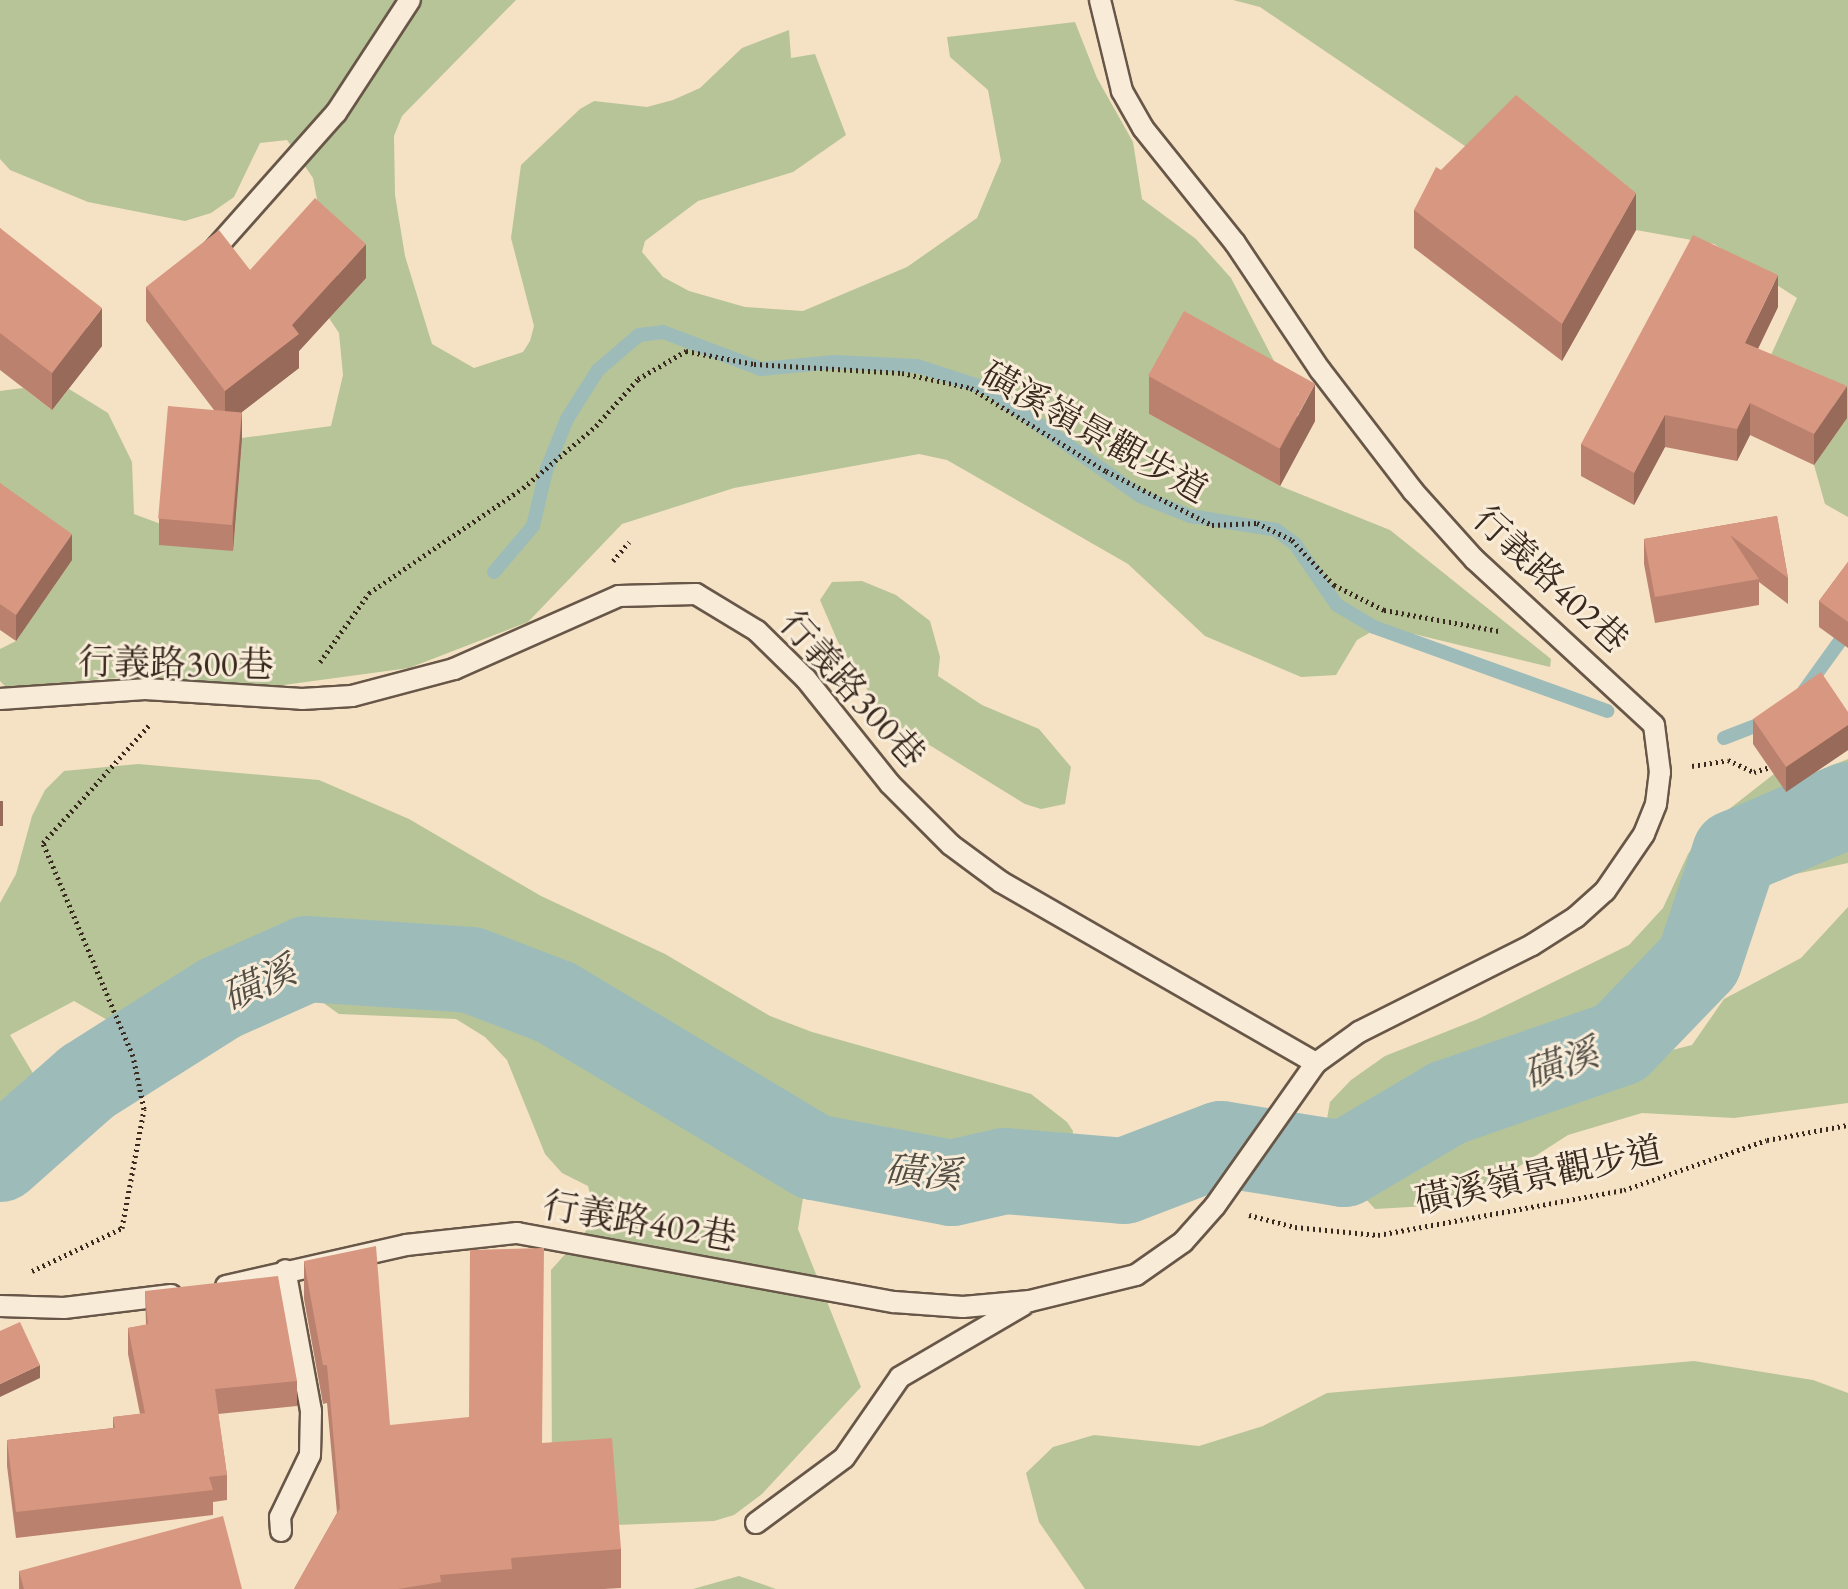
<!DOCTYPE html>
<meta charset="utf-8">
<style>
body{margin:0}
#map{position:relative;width:1848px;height:1589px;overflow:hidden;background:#f5e1c4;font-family:"EB Garamond","Noto Serif TC",serif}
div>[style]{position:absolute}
.green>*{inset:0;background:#b7c498}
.stream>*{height:14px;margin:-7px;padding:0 7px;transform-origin:7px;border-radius:7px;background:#9dbcb9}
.river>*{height:86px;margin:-43px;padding:0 43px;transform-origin:43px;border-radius:43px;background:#9dbcb9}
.path>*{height:5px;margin-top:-2.5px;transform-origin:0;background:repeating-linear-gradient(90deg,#39291f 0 2px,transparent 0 6px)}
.roads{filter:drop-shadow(2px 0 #685748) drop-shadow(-2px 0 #685748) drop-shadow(0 2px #685748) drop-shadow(0 -2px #685748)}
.service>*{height:20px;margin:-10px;padding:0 10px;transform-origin:10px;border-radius:10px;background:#f8ecd9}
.wall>*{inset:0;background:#ba826e}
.shaded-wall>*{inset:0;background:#976a5a;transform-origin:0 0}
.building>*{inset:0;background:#d89780;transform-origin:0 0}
span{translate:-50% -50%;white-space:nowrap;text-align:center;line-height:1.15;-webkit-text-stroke:6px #f8ecd9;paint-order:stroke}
.street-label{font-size:36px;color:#39291f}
.water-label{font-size:38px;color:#524e46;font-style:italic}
</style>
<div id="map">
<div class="green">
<div style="clip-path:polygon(0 0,516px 0,402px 116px,394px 136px,395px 195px,405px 256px,432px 344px,474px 368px,523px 352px,530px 341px,534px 326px,511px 238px,521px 165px,580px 109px,594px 101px,647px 107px,673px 100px,700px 88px,742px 48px,789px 30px,791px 58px,815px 54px,846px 135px,793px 172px,698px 201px,645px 241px,642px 252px,663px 277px,689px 291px,745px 307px,803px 311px,907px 267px,977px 218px,1001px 161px,988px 90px,950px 57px,947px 37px,1075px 22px,1097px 78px,1133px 142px,1142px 199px,1196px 239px,1231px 278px,1301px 413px,1149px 414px,1280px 486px,1390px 530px,1551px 659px,1550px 667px,1414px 634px,1371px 632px,1357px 640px,1336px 675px,1301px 677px,1205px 636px,1128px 564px,947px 460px,919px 454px,734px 488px,622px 524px,528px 622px,409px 668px,269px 687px,117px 678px,6px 687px,0 681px,0 649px,16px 641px,72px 560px,0 509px,0 391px,23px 388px,52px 410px,69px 389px,108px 413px,132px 462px,134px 514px,233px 551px,242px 438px,331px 426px,343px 375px,339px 333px,329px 318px,366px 278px,319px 210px,313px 178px,287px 140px,260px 143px,234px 197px,211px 213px,185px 221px,88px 202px,10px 170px,0 159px)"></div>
<div style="clip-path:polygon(1233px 0,1848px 0,1848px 517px,1825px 504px,1814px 465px,1847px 418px,1759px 381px,1797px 298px,1714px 244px,1636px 230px,1487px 161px,1260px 7px)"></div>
<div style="clip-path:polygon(862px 581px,896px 595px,930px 621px,940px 657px,938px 676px,982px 705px,1039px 729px,1071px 767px,1065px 804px,1041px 809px,1025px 804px,884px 717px,838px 642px,820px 600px,832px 582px)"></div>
<div style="clip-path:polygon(1848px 759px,1848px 863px,1781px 877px,1739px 904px,1718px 949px,1617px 1064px,1692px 1045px,1724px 999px,1801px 958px,1848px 907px,1848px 1103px,1734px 1118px,1642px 1113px,1568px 1135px,1501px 1178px,1427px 1206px,1375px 1209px,1363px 1196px,1493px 1099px,1428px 1105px,1362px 1130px,1340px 1128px,1327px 1119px,1330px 1102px,1351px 1080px,1385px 1056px,1478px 1019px,1629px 945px,1663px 908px,1688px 854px,1710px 824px,1774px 774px,1816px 772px)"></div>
<div style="clip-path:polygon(138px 764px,319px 780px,409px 819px,541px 896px,665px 954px,770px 1016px,812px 1032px,1031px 1094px,1067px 1122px,1073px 1131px,1070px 1156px,1064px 1168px,887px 1197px,813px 1190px,803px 1198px,798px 1229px,861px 1387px,762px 1494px,734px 1515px,714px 1521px,616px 1525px,552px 1467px,551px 1270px,593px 1223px,591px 1197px,588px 1186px,562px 1173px,545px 1154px,507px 1060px,485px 1037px,456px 1019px,339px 1014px,301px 987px,200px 1028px,163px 1035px,132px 1034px,74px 1001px,10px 1035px,55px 1110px,52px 1123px,35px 1145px,25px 1148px,16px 1148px,0 1125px,0 903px,16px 874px,32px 816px,45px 790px,64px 771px)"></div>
<div style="clip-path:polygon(1694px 1361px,1813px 1380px,1848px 1393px,1848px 1589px,1085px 1589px,1039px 1522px,1026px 1473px,1053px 1447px,1094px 1435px,1199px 1446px,1263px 1426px,1327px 1393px)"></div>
<div style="clip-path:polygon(739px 1576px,776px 1589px,693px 1589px)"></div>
</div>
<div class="stream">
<div style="left:494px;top:572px;width:60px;rotate:-49.7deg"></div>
<div style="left:533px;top:526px;width:57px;rotate:-76.7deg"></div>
<div style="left:546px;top:471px;width:56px;rotate:-68deg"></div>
<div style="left:567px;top:419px;width:58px;rotate:-57.7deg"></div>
<div style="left:598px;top:370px;width:54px;rotate:-40.5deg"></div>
<div style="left:639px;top:335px;width:24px;rotate:-7deg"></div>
<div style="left:663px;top:332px;width:105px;rotate:20.7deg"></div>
<div style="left:761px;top:369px;width:74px;rotate:-5.4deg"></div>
<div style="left:835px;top:362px;width:82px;rotate:2.8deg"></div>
<div style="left:917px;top:366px;width:75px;rotate:17.9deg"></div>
<div style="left:988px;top:389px;width:186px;rotate:35.1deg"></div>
<div style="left:1140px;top:496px;width:54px;rotate:21.8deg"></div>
<div style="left:1190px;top:516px;width:87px;rotate:9.2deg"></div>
<div style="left:1276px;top:530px;width:24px;rotate:36deg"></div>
<div style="left:1295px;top:544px;width:74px;rotate:55.5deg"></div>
<div style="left:1337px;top:605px;width:43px;rotate:30.7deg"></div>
<div style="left:1374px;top:627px;width:248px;rotate:19.8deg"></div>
<div style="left:1804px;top:691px;width:75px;rotate:-54.2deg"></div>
<div style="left:1724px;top:738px;width:47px;rotate:-21.1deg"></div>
</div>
<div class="river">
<div style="left:0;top:1159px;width:116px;rotate:-41.5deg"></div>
<div style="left:87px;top:1082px;width:157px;rotate:-32.3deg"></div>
<div style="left:220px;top:998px;width:95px;rotate:-24.1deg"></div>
<div style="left:307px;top:959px;width:164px;rotate:3.8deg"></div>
<div style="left:471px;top:970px;width:90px;rotate:20.9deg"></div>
<div style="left:555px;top:1002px;width:302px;rotate:30.9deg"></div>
<div style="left:814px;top:1157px;width:140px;rotate:10.7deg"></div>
<div style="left:952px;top:1183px;width:54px;rotate:-12.8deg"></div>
<div style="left:1005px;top:1171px;width:119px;rotate:4.8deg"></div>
<div style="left:1124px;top:1181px;width:104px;rotate:-20.9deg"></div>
<div style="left:1221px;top:1144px;width:125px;rotate:9.2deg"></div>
<div style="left:1344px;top:1164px;width:120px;rotate:-30.6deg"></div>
<div style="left:1447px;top:1103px;width:183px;rotate:-19.1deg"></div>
<div style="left:1620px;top:1043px;width:114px;rotate:-46.1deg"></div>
<div style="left:1699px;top:961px;width:114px;rotate:-71.6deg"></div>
<div style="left:1735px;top:853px;width:123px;rotate:-23deg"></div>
</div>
<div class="path">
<div style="left:613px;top:561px;width:25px;rotate:-50deg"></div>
<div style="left:320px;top:662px;width:85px;rotate:-54.6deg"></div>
<div style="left:369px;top:593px;width:186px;rotate:-34.3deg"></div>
<div style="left:523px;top:488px;width:96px;rotate:-40.3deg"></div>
<div style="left:596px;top:426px;width:63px;rotate:-48.2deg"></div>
<div style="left:638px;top:379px;width:56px;rotate:-30.3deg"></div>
<div style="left:686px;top:351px;width:69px;rotate:10.8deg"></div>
<div style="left:754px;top:364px;width:148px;rotate:3.5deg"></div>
<div style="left:902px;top:373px;width:71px;rotate:12.3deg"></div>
<div style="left:971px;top:388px;width:158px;rotate:31.6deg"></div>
<div style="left:1106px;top:471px;width:119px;rotate:27deg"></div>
<div style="left:1212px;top:525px;width:45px;rotate:-2.5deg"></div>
<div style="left:1257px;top:523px;width:39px;rotate:26deg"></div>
<div style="left:1292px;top:540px;width:62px;rotate:47deg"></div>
<div style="left:1334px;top:585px;width:56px;rotate:26.6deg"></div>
<div style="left:1384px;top:610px;width:117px;rotate:10.3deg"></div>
<div style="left:1692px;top:766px;width:36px;rotate:-9deg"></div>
<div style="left:1728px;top:760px;width:29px;rotate:25deg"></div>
<div style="left:1754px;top:772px;width:21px;rotate:-17deg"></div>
<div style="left:1249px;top:1215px;width:48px;rotate:14.6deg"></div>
<div style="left:1295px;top:1227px;width:83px;rotate:5.5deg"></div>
<div style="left:1378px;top:1235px;width:250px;rotate:-10.4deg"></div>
<div style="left:1624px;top:1190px;width:151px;rotate:-19.3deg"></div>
<div style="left:1767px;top:1140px;width:82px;rotate:-10.5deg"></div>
<div style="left:32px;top:1271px;width:100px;rotate:-25.5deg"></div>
<div style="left:122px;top:1228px;width:121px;rotate:-79.5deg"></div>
<div style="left:144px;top:1109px;width:54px;rotate:-101.7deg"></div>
<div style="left:133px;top:1056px;width:231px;rotate:-112.9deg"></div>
<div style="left:43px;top:843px;width:160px;rotate:-48deg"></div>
</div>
<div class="roads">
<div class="service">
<div style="left:208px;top:257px;width:193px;rotate:-48.4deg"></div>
<div style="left:336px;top:113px;width:135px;rotate:-56.8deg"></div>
<div style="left:0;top:699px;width:145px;rotate:-3.9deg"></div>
<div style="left:145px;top:689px;width:157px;rotate:3.6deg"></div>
<div style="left:302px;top:699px;width:50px;rotate:-3.4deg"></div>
<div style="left:352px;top:696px;width:106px;rotate:-14.8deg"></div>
<div style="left:454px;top:669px;width:180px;rotate:-23.9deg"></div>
<div style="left:619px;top:596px;width:77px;rotate:-1.5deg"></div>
<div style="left:696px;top:594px;width:71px;rotate:31.2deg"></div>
<div style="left:757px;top:631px;width:69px;rotate:44.4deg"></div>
<div style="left:806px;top:679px;width:134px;rotate:51.3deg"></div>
<div style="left:890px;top:784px;width:86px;rotate:45deg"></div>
<div style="left:951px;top:845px;width:62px;rotate:36.5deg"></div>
<div style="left:1001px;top:882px;width:363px;rotate:29.9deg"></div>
<div style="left:226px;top:1286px;width:185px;rotate:-12.8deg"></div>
<div style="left:406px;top:1245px;width:112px;rotate:-6.2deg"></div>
<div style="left:517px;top:1233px;width:383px;rotate:10.4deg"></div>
<div style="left:894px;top:1302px;width:69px;rotate:4.1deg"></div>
<div style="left:963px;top:1307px;width:67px;rotate:-5.1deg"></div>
<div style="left:1030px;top:1301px;width:109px;rotate:-13.8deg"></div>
<div style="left:1136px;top:1275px;width:57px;rotate:-35.1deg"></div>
<div style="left:1183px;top:1242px;width:48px;rotate:-48.4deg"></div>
<div style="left:1215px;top:1206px;width:175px;rotate:-54.8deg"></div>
<div style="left:1316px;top:1063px;width:53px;rotate:-35.8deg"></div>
<div style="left:1359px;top:1032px;width:194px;rotate:-26.7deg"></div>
<div style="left:1532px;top:945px;width:52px;rotate:-32.5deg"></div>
<div style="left:1576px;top:917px;width:39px;rotate:-42deg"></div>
<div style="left:1605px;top:891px;width:69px;rotate:-55.6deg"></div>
<div style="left:1644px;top:834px;width:32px;rotate:-68deg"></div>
<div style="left:1656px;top:804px;width:32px;rotate:-83deg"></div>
<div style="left:1660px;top:772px;width:47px;rotate:-97.3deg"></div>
<div style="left:1654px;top:725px;width:245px;rotate:-137.3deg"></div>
<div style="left:1474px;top:559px;width:91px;rotate:-131.9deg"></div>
<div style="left:1413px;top:491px;width:153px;rotate:-127.5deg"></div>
<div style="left:1320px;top:370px;width:153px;rotate:-123.8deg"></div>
<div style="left:1235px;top:243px;width:147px;rotate:-128.7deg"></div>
<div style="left:1143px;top:128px;width:43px;rotate:-119.6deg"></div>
<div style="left:1122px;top:91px;width:94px;rotate:-103.6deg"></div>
<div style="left:0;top:1306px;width:64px;rotate:1.8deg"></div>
<div style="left:64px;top:1308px;width:108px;rotate:-6.9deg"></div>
<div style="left:756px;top:1523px;width:109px;rotate:-36.5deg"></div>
<div style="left:844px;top:1458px;width:98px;rotate:-55.3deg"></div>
<div style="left:900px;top:1377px;width:143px;rotate:-30.3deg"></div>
<div style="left:281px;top:1531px;width:14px;rotate:-94deg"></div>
<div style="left:280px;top:1517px;width:69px;rotate:-64.2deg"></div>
<div style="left:310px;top:1455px;width:44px;rotate:-88.7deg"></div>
<div style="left:311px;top:1411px;width:143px;rotate:-100.4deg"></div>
</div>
</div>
<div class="wall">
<div style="clip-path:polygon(1441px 170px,1636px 230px,1562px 361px,1414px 248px,1414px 210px)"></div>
<div style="clip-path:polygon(0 228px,102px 346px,52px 410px,0 370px)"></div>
<div style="clip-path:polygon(250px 270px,366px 278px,299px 351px,299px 368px,242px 412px,242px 438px,233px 551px,159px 545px,159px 519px,214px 410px,146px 321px,146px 287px)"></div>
<div style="clip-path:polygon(1778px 307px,1758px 349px,1847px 418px,1814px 465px,1750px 435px,1737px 461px,1665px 447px,1634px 505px,1581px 476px,1581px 444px)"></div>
<div style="clip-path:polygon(1149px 376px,1315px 421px,1280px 486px,1149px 414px)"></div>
<div style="clip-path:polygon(0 483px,72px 560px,16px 641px,0 630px)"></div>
<div style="clip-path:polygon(1777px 516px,1788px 578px,1788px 604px,1759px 582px,1759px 605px,1655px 623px,1644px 564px,1644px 539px)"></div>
<div style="clip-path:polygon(1848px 562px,1848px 648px,1819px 627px,1819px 601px)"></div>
<div style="clip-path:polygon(1848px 712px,1848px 750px,1786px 792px,1753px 744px,1753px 719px)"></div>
<div style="clip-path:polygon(304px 1261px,390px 1425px,542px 1443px,621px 1549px,621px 1588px,604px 1589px,294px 1589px,337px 1513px,327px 1403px,323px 1404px,304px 1299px)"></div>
<div style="clip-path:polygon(145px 1291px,297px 1381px,297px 1406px,218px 1414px,227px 1475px,227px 1500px,213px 1502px,213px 1515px,16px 1538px,7px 1466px,7px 1440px,113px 1428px,113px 1417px,140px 1414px,128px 1354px,128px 1328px,146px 1325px)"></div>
<div style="clip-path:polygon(19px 1571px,242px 1589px,19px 1589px)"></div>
</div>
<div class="shaded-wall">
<div style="clip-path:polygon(1636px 193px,1636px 230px,1562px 361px,1562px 324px)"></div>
<div style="clip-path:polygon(366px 244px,366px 278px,299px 351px,299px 368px,225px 425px,225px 391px,292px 325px)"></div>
<div style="clip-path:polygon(1778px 275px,1778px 307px,1745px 375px,1745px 343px)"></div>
<div style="clip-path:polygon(102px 308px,102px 346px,52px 410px,52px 373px)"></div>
<div style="clip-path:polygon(1315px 384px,1315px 421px,1280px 486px,1280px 449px)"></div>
<div style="clip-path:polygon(1847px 386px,1847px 418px,1814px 465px,1814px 434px)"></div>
<div style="clip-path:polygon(1750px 403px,1750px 435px,1737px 461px,1737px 429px)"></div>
<div style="clip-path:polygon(242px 412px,242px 438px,233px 551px,233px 525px)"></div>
<div style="clip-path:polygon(1665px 415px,1665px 447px,1634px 505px,1634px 473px)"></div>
<div style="clip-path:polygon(72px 534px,72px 560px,16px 641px,16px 615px)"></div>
<div style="clip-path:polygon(1848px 725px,1848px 750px,1786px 792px,1786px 767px)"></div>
<div style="left:3px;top:801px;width:25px;height:3px;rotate:90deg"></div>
<div style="clip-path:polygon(40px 1365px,40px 1378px,0 1397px,0 1384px)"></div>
</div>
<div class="building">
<div style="clip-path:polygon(1516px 95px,1636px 193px,1562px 324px,1414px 210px,1436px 167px,1441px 170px)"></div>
<div style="clip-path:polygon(315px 198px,366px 244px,292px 325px,299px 334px,225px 391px,146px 287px,219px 230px,250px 270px)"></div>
<div style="clip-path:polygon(0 228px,102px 308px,52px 373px,0 333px)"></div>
<div style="clip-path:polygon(1693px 235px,1778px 275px,1745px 343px,1847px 386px,1814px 434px,1750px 403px,1737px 429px,1665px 415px,1634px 473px,1581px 444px)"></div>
<div style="left:1184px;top:311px;width:150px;height:74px;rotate:29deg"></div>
<div style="left:168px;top:406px;width:74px;height:113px;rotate:5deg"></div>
<div style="clip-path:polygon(0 483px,72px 534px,16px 615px,0 604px)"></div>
<div style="clip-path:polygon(1777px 516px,1788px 578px,1730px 535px,1759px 579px,1655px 597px,1644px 539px)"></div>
<div style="clip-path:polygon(1848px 562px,1848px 622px,1819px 601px)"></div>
<div style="clip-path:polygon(1821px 672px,1848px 712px,1848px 725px,1786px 767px,1753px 719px)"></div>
<div style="clip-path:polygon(376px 1246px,390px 1425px,469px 1417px,470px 1250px,544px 1248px,542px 1443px,612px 1438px,621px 1549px,511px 1558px,512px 1569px,440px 1575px,441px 1582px,398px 1589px,294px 1589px,340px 1508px,327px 1365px,323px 1365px,304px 1261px)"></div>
<div style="clip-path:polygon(278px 1276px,297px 1381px,215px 1389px,227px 1475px,209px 1477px,213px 1490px,16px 1512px,7px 1440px,115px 1428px,113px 1417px,145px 1413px,128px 1328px,148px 1324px,145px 1291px)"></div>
<div style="clip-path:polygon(20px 1322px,40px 1365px,0 1384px,0 1331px)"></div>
<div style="clip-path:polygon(223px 1516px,242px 1589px,24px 1589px,19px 1571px)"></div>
</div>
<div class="street-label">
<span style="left:1095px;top:432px;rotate:29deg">磺溪嶺景觀步道</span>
<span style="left:1551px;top:579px;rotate:43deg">行義路402巷</span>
<span style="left:176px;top:663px;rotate:1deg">行義路300巷</span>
<span style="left:853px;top:689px;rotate:48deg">行義路300巷</span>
<span style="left:1539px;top:1175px;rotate:-12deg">磺溪嶺景觀步道</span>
<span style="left:640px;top:1221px;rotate:10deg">行義路402巷</span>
</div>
<div class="water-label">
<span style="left:259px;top:983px;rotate:-24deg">磺溪</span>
<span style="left:1561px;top:1063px;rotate:-19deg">磺溪</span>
<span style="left:923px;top:1172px;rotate:5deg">磺溪</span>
</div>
</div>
